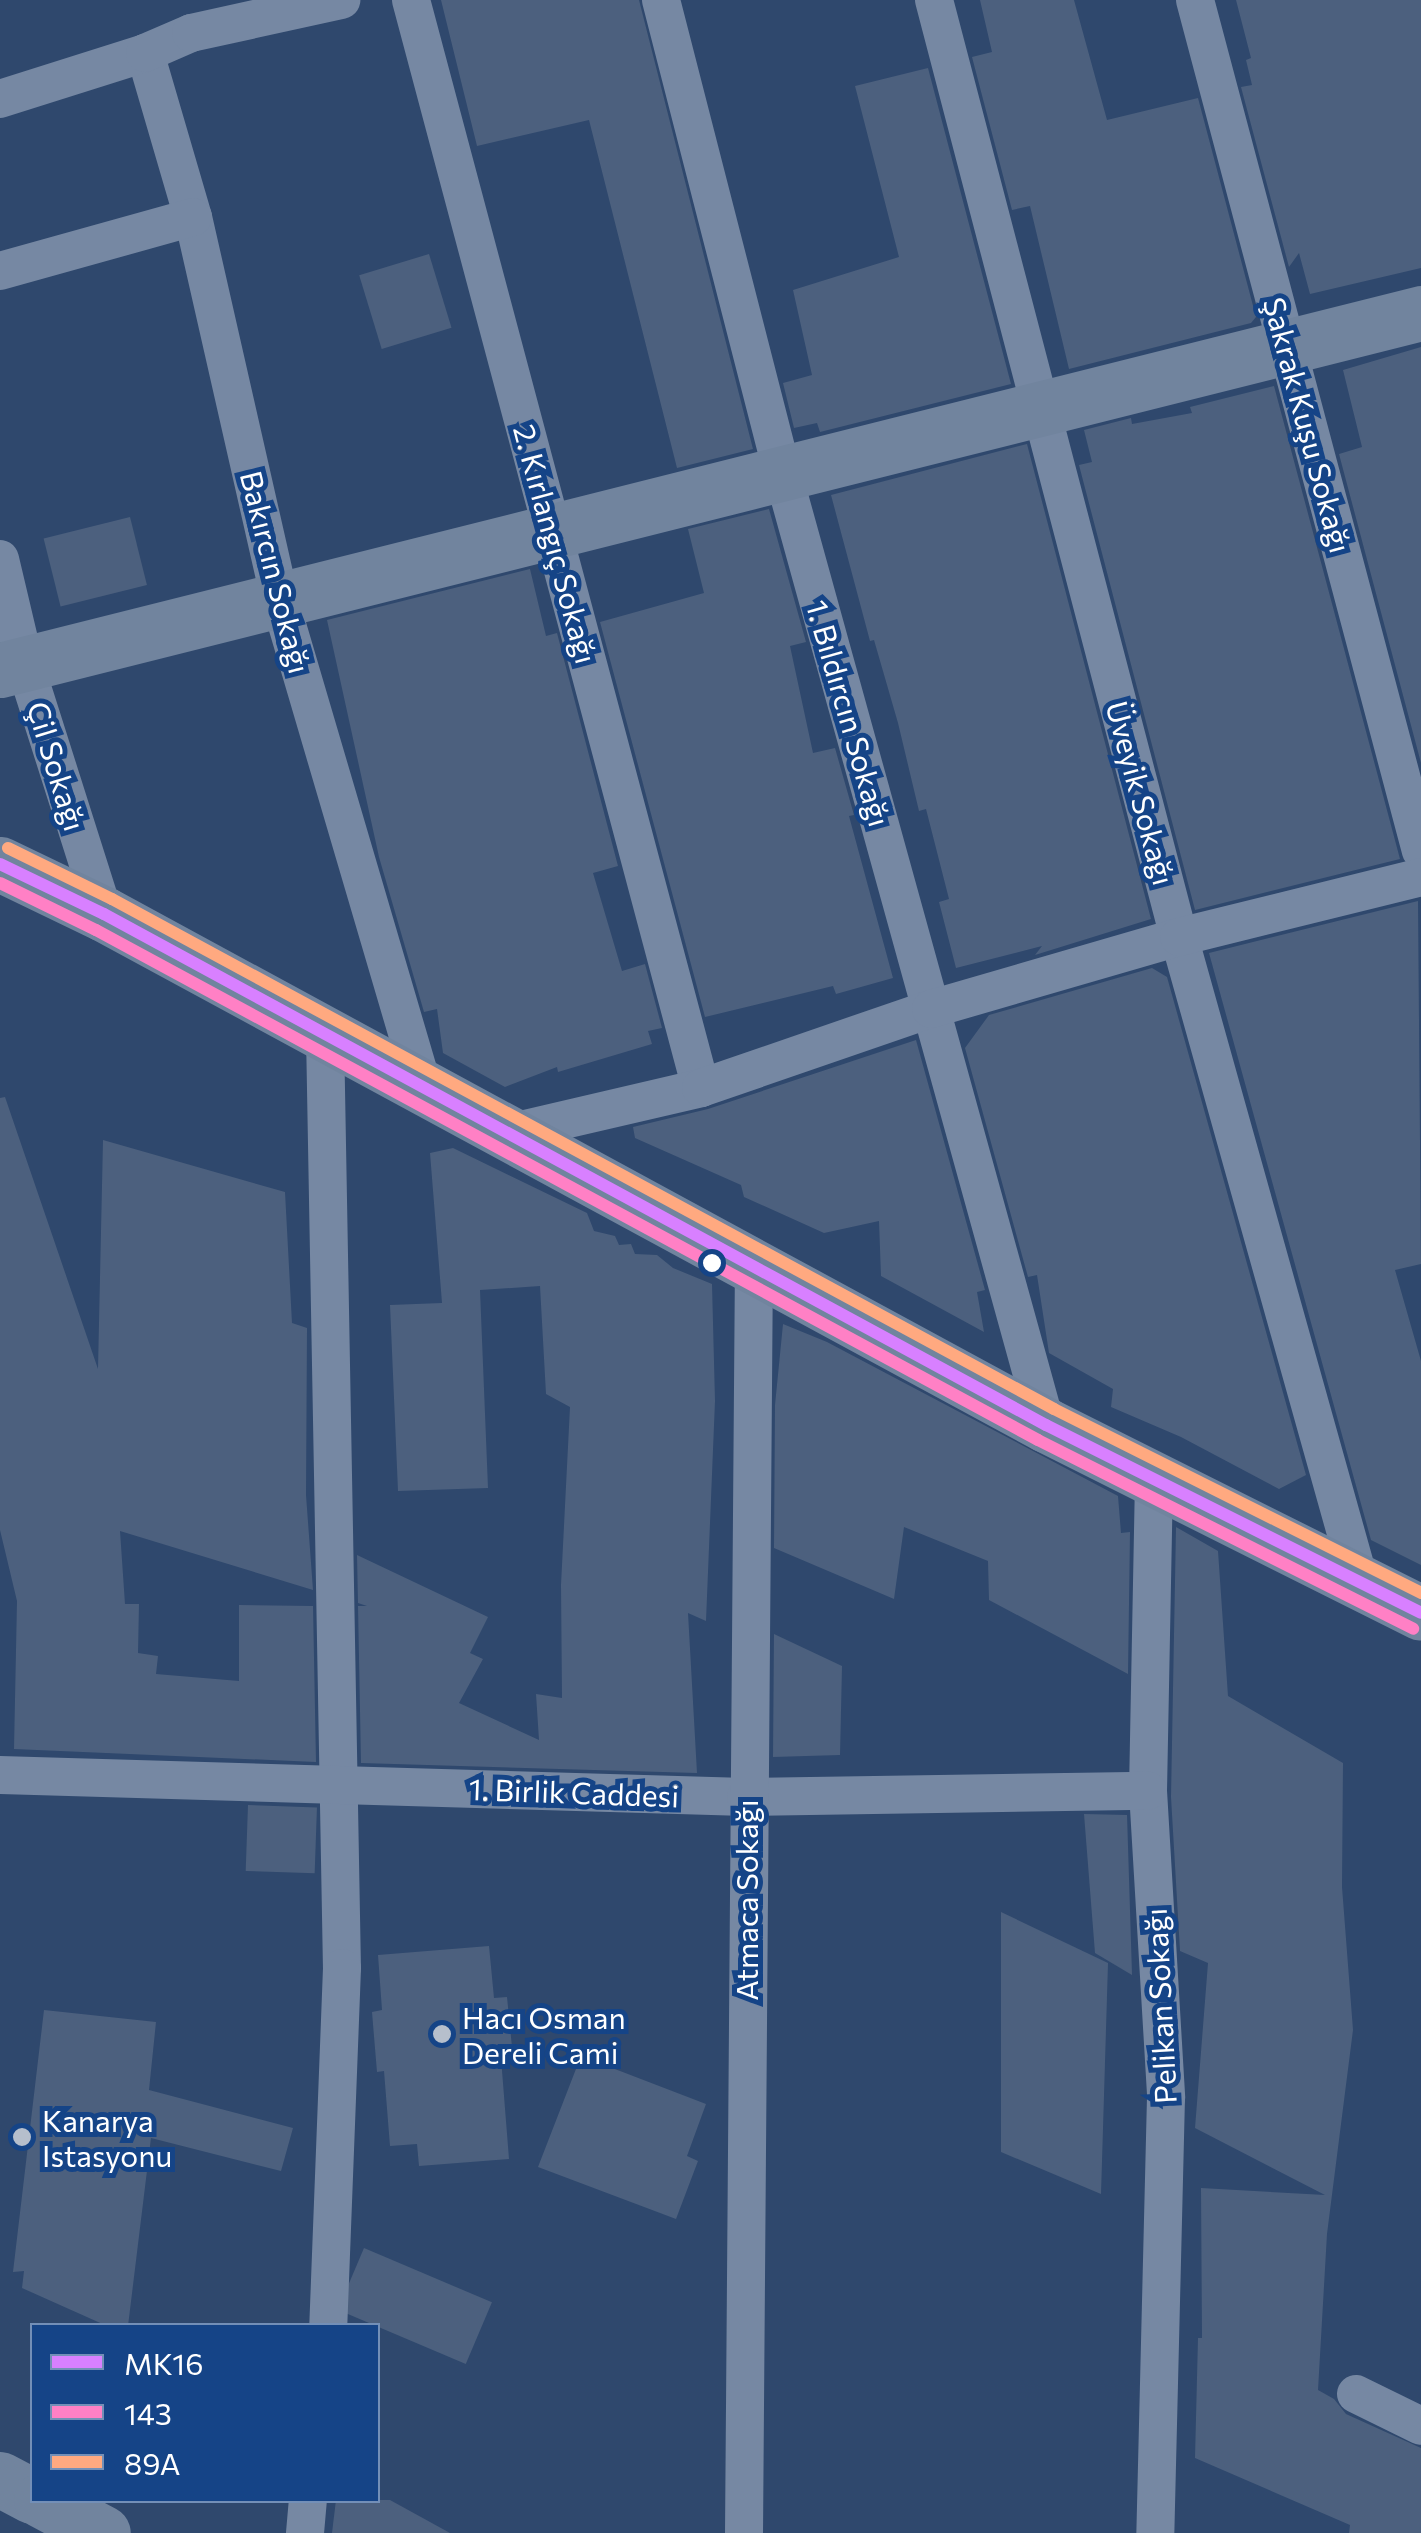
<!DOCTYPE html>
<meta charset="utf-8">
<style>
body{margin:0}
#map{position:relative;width:1421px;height:2533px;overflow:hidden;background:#2f486d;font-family:Commissioner,sans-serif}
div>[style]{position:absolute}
.building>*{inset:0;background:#4c607e;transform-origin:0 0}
.street>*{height:38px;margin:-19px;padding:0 19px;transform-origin:19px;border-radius:19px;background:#7688a3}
.secondary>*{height:55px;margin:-27.5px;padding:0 27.5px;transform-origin:27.5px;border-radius:27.5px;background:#71849e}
.bus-1>*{height:12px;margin:-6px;padding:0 6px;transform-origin:6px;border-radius:6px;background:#d880ff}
.bus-2>*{height:12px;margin:-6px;padding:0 6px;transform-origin:6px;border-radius:6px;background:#ff80c5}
.bus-3>*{height:12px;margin:-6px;padding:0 6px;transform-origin:6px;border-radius:6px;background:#ffa980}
.dots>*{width:28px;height:28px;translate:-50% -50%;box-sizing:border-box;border:5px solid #154487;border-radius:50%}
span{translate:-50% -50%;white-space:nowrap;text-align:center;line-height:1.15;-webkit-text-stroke:10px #154487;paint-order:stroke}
.street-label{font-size:30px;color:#fff}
.poi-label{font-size:30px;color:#fff}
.left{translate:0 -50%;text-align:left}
.legend{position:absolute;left:30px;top:2323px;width:350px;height:180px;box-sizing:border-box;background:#154487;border:2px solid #738fb7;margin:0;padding:12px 18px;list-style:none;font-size:30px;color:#fff}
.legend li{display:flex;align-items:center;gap:20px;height:50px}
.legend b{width:50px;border:2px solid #738fb7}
</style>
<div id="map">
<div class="building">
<div style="clip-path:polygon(441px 0,639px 0,753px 449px,677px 468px,589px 120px,477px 146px)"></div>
<div style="clip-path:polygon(980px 0,1074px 0,1107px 120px,1198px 98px,1256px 317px,1251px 323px,1069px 369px,1030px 206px,1012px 210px,972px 57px,992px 52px)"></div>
<div style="clip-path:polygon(1236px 0,1421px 0,1421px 268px,1310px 294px,1299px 253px,1289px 267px,1241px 87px,1252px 85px,1246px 60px,1251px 58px)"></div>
<div style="clip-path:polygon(928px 68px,1011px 384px,820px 432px,817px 423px,794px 428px,783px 383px,812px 375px,793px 290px,899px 257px,855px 86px)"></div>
<div style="left:429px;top:254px;width:77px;height:73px;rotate:73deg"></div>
<div style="clip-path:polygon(1421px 347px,1421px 763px,1339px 454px,1362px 447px,1343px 370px)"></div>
<div style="clip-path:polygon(1274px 386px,1400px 859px,1195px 910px,1079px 465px,1092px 462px,1084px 430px,1131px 418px,1132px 424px,1192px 413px,1190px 407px)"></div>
<div style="clip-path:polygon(1027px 444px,1151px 919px,1035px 955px,1042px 946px,956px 968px,939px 902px,949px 899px,926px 809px,919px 811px,898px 723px,874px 640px,870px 641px,831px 495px)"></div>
<div style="clip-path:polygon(769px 509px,806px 642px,790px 646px,813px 753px,835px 748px,854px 815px,849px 816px,893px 978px,836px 994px,833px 986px,705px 1017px,600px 622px,704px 593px,688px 529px)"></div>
<div style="left:130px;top:517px;width:70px;height:89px;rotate:76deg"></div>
<div style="clip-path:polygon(530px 569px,546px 636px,557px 633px,618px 866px,593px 873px,622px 971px,645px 964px,662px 1028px,648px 1031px,652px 1044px,558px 1072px,557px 1067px,505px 1087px,443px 1053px,437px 1009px,424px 1012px,379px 857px,327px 620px)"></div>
<div style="clip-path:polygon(1418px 901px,1421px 1264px,1395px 1270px,1421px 1361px,1421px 1565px,1371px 1540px,1209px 953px)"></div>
<div style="clip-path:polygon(1152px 968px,1167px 977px,1306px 1475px,1279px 1489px,1181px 1437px,1111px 1407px,1113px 1389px,1049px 1353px,1037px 1275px,1028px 1277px,965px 1048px,989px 1015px)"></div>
<div style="clip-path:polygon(916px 1040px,985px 1290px,977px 1292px,984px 1332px,881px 1276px,879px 1221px,824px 1233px,744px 1197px,741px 1185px,635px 1138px,633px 1127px,708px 1109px)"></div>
<div style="clip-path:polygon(5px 1097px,98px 1369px,103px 1140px,285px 1192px,292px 1323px,307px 1328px,306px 1495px,313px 1590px,120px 1531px,125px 1604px,139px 1604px,138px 1653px,158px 1656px,156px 1674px,239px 1681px,239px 1605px,313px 1606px,316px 1762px,14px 1749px,17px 1601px,0 1530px,0 1098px)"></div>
<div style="clip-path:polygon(453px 1148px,587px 1213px,594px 1231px,615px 1236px,619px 1245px,631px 1244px,635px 1254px,657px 1255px,673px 1268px,712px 1284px,715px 1401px,706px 1621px,688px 1613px,697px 1773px,361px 1763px,358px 1606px,367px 1606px,358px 1603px,357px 1555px,488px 1617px,470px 1653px,483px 1659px,459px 1703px,539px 1740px,536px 1694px,562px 1698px,561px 1585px,570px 1407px,546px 1394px,540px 1286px,480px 1290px,488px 1488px,398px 1491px,390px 1305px,442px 1303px,430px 1153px)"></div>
<div style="clip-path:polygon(783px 1324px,827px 1342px,1118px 1496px,1121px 1533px,1130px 1532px,1128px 1674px,989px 1600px,988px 1561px,904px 1527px,894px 1599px,774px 1548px,775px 1405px)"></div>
<div style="clip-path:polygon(1176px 1527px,1218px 1551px,1228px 1696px,1343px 1763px,1342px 1887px,1353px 2030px,1327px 2234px,1318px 2390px,1334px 2399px,1346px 2414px,1421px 2448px,1421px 2533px,1349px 2533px,1350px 2525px,1195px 2458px,1198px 2338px,1202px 2338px,1201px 2188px,1325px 2195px,1195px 2128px,1208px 1963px,1180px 1951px,1171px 1797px)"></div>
<div style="clip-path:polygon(774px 1634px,842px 1666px,840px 1755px,773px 1757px)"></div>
<div style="left:248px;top:1805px;width:69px;height:66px;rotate:2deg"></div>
<div style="clip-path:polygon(1084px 1814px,1127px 1815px,1132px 1975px,1095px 1953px)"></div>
<div style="clip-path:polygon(1001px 1912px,1108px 1963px,1101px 2194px,1001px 2152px)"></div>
<div style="clip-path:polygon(489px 1946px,494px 1998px,507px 1997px,513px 2057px,501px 2058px,509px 2159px,419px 2166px,417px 2144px,390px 2146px,384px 2071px,377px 2072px,372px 2012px,382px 2010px,378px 1955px)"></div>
<div style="clip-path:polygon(44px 2010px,156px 2022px,149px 2090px,293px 2128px,281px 2171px,151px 2138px,128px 2326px,107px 2326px,22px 2288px,24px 2271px,13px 2272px)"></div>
<div style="clip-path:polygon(581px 2056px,706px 2104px,687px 2156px,698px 2161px,676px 2219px,538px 2167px)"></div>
<div style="left:364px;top:2248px;width:139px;height:67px;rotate:23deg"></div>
<div style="clip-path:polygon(336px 2500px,390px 2500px,450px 2533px,332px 2533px)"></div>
</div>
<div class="street">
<div style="left:411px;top:0;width:1126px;rotate:75.08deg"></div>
<div style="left:661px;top:0;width:489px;rotate:75.6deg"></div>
<div style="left:783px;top:474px;width:987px;rotate:74.54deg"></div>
<div style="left:934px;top:0;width:969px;rotate:75.35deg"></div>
<div style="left:1179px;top:937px;width:671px;rotate:74.35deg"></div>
<div style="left:1195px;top:0;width:880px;rotate:75.13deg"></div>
<div style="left:145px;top:53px;width:171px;rotate:73.7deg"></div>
<div style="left:193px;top:217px;width:394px;rotate:77.2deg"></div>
<div style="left:280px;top:601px;width:507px;rotate:73.6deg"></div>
<div style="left:0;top:99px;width:152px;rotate:-17.6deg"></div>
<div style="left:145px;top:53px;width:50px;rotate:-23.5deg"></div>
<div style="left:191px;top:33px;width:154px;rotate:-12.4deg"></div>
<div style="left:0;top:271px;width:200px;rotate:-15.6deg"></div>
<div style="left:0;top:559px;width:109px;rotate:76.7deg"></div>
<div style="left:25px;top:665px;width:261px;rotate:72.4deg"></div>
<div style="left:325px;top:1034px;width:934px;rotate:88.96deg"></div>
<div style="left:342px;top:1968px;width:358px;rotate:92.2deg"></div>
<div style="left:508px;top:1133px;width:198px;rotate:-13.1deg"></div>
<div style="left:701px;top:1088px;width:243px;rotate:-19deg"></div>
<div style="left:931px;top:1009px;width:258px;rotate:-16.2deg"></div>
<div style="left:1179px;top:937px;width:249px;rotate:-13.9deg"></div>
<div style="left:1154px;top:1479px;width:312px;rotate:91.1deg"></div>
<div style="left:1148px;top:1791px;width:307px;rotate:86.6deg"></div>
<div style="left:1166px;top:2097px;width:436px;rotate:91.4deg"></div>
<div style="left:0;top:1775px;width:746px;rotate:1.69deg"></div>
<div style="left:746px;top:1797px;width:402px;rotate:-0.9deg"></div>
<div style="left:1356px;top:2394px;width:72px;rotate:26.2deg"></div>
<div style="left:305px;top:2533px;width:33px;rotate:-85deg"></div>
<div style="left:744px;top:2533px;width:1267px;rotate:-89.55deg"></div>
</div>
<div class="secondary">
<div style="left:0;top:670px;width:1465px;rotate:-14.1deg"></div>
<div style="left:0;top:864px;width:115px;rotate:25.7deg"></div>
<div style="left:104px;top:914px;width:1072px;rotate:28.48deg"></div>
<div style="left:1046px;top:1425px;width:419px;rotate:26.6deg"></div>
<div style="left:0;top:2479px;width:36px;rotate:28deg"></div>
<div style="left:41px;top:2500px;width:70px;rotate:28deg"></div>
</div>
<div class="bus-1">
<div style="left:0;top:864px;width:115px;rotate:25.7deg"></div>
<div style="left:104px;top:914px;width:1072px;rotate:28.48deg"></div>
<div style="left:1046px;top:1425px;width:419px;rotate:26.6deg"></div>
</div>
<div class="bus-2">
<div style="left:0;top:883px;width:107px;rotate:26.1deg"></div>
<div style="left:96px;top:930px;width:1071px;rotate:28.43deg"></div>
<div style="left:1038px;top:1440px;width:420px;rotate:26.7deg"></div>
</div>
<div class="bus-3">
<div style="left:8px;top:848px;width:116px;rotate:26.1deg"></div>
<div style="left:112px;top:899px;width:1071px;rotate:28.43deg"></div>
<div style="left:1054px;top:1409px;width:411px;rotate:26.6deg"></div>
</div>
<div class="dots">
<div style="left:712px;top:1263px;background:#fff"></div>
<div style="left:442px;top:2034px;background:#b6bfcc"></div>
<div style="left:22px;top:2137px;background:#b6bfcc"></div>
</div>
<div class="street-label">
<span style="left:1308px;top:425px;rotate:75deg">Şakrak Kuşu Sokağı</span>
<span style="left:556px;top:544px;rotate:75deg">2. Kırlangıç Sokağı</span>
<span style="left:276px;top:572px;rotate:76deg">Bakırcın Sokağı</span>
<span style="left:849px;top:713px;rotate:74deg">1. Bıldırcın Sokağı</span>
<span style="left:57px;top:766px;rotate:73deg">Çil Sokağı</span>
<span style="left:1141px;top:793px;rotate:75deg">Üveyik Sokağı</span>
<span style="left:574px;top:1792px;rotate:2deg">1. Birlik Caddesi</span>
<span style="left:746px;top:1900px;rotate:-90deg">Atmaca Sokağı</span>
<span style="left:1160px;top:2006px;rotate:-93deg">Pelikan Sokağı</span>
</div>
<div class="poi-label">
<span class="left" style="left:462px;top:2034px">Hacı Osman<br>Dereli Cami</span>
<span class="left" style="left:42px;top:2137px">Kanarya<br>Istasyonu</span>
</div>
<ul class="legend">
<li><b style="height:12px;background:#d880ff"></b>MK16</li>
<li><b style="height:12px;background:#ff80c5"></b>143</li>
<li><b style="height:12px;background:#ffa980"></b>89A</li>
</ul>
</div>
